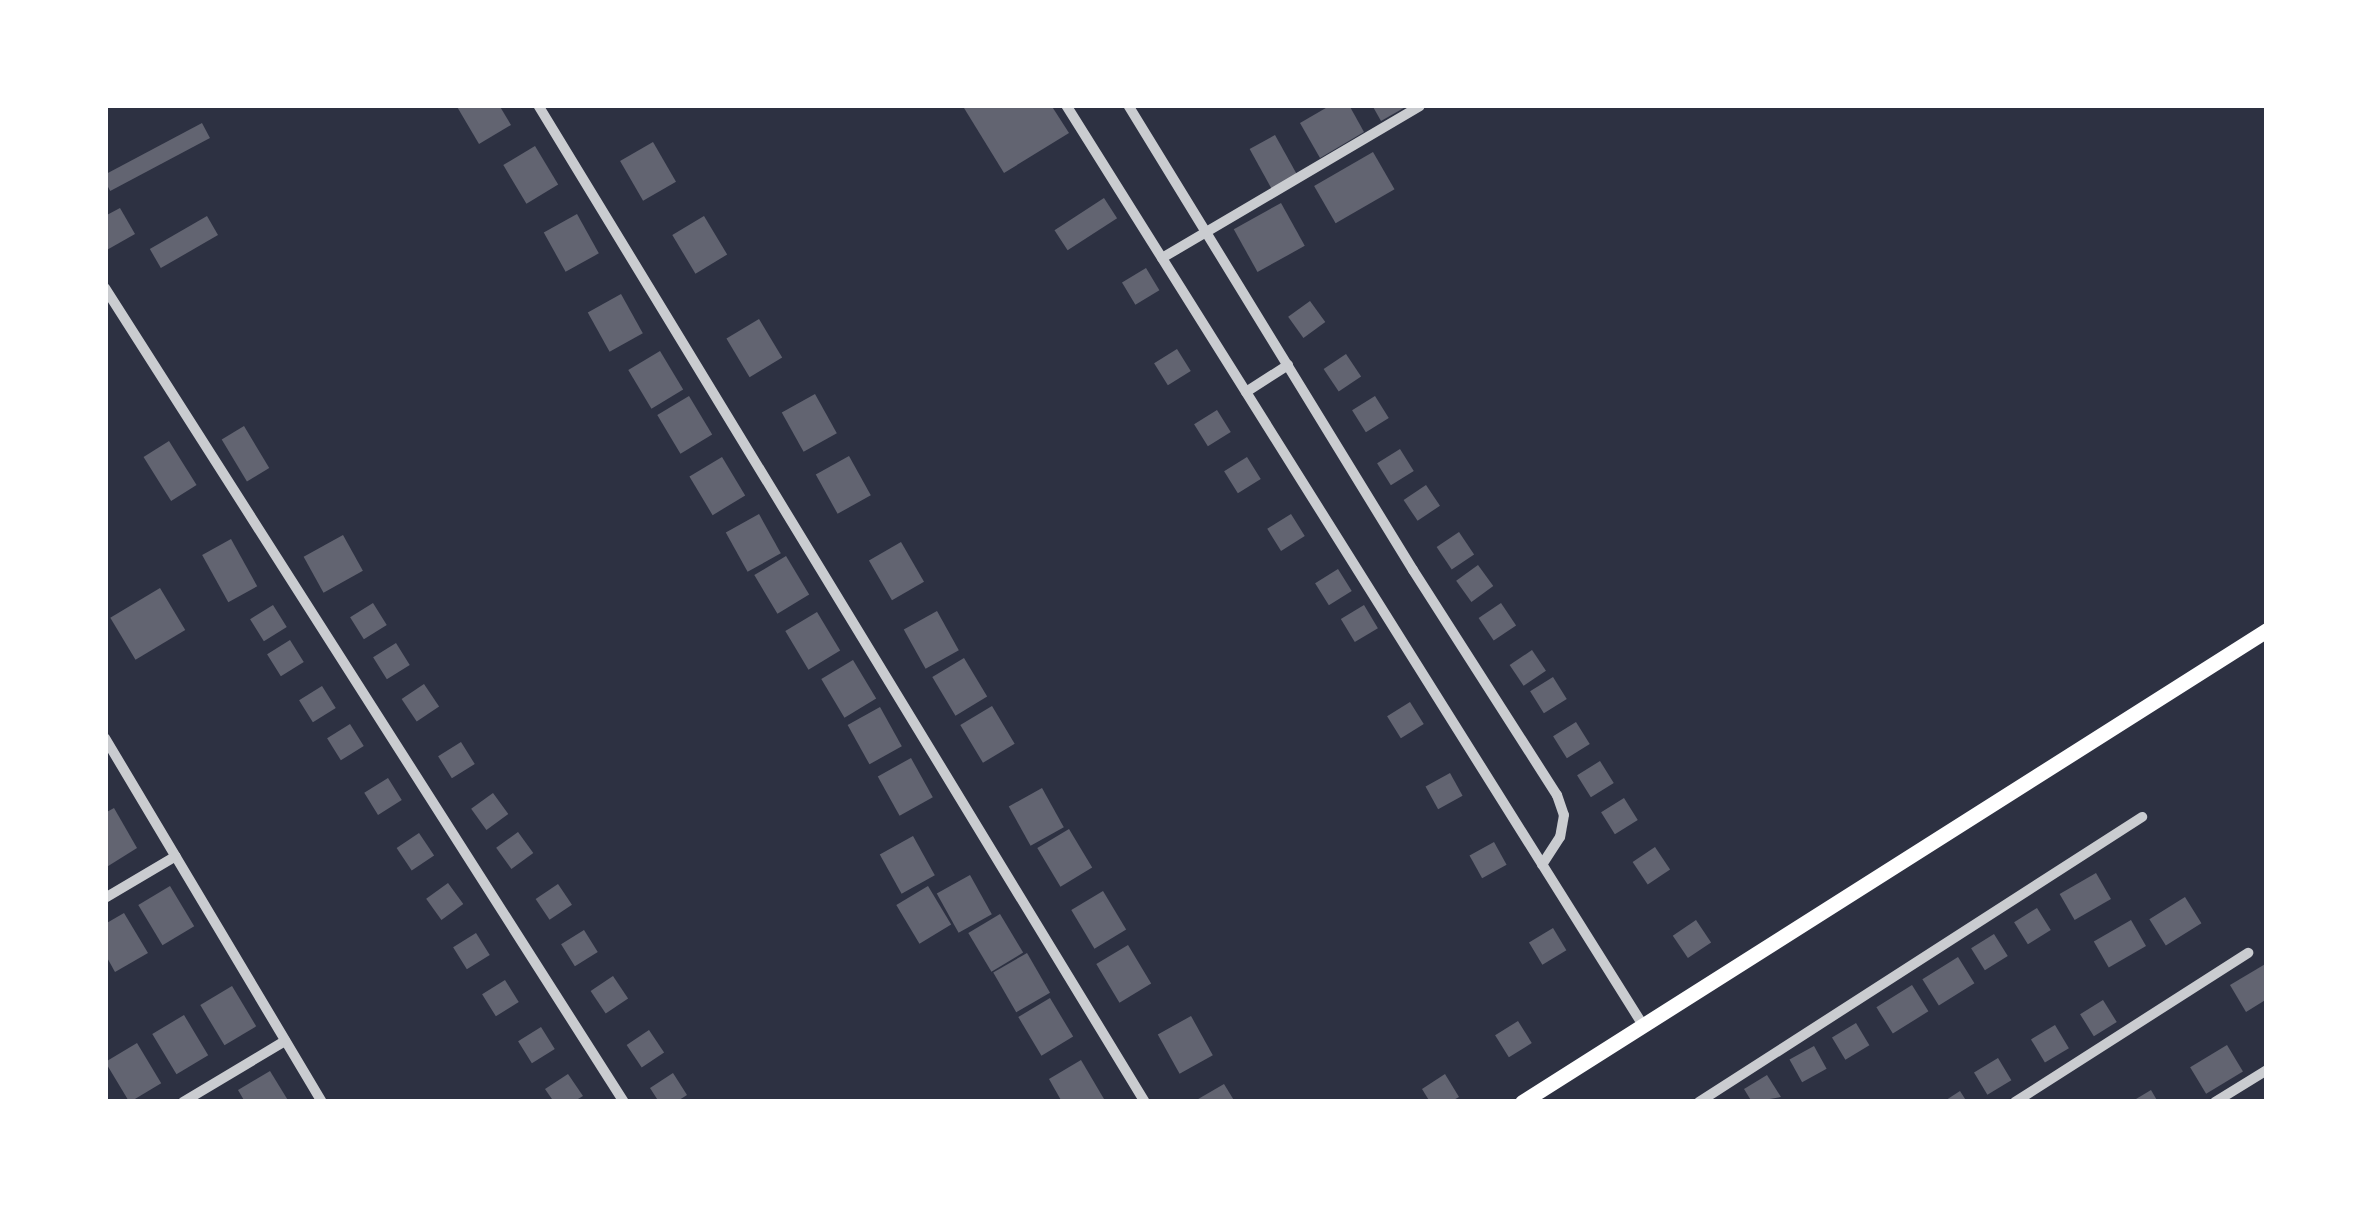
<!DOCTYPE html>
<style>
body{margin:0}
#map{position:relative;width:2372px;height:1207px;overflow:hidden;background:#2d3142;font-family:"Space Grotesk",sans-serif}
div>[style]{position:absolute}
.building>*{inset:0;background:#626471;transform-origin:0 0}
.minor>*{height:10px;margin:-5px;padding:0 5px;transform-origin:5px;border-radius:5px;background:#caccd0}
.secondary>*{height:15px;margin:-7.5px;padding:0 7.5px;transform-origin:7.5px;border-radius:7.5px;background:#fff}
span{translate:-50% -50%;white-space:nowrap;text-align:center;line-height:1.15;-webkit-text-stroke:8px #fff;paint-order:stroke}
.frame{position:absolute;inset:0;border:108px solid #fff;pointer-events:none}
</style>
<div id="map">
<div class="building">
<div style="clip-path:polygon(456px 105px,499px 105px,511px 125px,479px 144px)"></div>
<div style="clip-path:polygon(968px 105px,1051px 105px,1069px 133px,1004px 173px,964px 108px)"></div>
<div style="clip-path:polygon(1331px 105px,1349px 105px,1364px 132px,1320px 158px,1300px 123px)"></div>
<div style="clip-path:polygon(1372px 105px,1409px 105px,1381px 121px)"></div>
<div style="left:202px;top:123px;width:17px;height:113px;rotate:62deg"></div>
<div style="left:1275px;top:135px;width:45px;height:29px;rotate:61deg"></div>
<div style="left:653px;top:142px;width:46px;height:38px;rotate:60deg"></div>
<div style="left:535px;top:146px;width:45px;height:37px;rotate:59deg"></div>
<div style="left:1373px;top:152px;width:43px;height:68px;rotate:60deg"></div>
<div style="left:1104px;top:198px;width:24px;height:59px;rotate:57deg"></div>
<div style="left:1281px;top:203px;width:49px;height:54px;rotate:61deg"></div>
<div style="clip-path:polygon(120px 208px,135px 234px,105px 251px,105px 216px)"></div>
<div style="left:577px;top:214px;width:45px;height:38px;rotate:61deg"></div>
<div style="left:207px;top:216px;width:22px;height:66px;rotate:60deg"></div>
<div style="left:704px;top:216px;width:45px;height:37px;rotate:59deg"></div>
<div style="left:1146px;top:268px;width:26px;height:28px;rotate:59deg"></div>
<div style="left:621px;top:294px;width:45px;height:38px;rotate:61deg"></div>
<div style="left:1310px;top:301px;width:26px;height:27px;rotate:54deg"></div>
<div style="left:759px;top:319px;width:45px;height:38px;rotate:59deg"></div>
<div style="left:1177px;top:349px;width:26px;height:27px;rotate:58deg"></div>
<div style="left:660px;top:351px;width:45px;height:37px;rotate:59deg"></div>
<div style="left:1346px;top:354px;width:27px;height:27px;rotate:56deg"></div>
<div style="left:815px;top:394px;width:45px;height:38px;rotate:61deg"></div>
<div style="left:689px;top:396px;width:45px;height:37px;rotate:59deg"></div>
<div style="left:1375px;top:396px;width:26px;height:27px;rotate:58deg"></div>
<div style="left:1217px;top:410px;width:26px;height:27px;rotate:58deg"></div>
<div style="left:244px;top:426px;width:49px;height:26px;rotate:59deg"></div>
<div style="left:169px;top:441px;width:52px;height:30px;rotate:58deg"></div>
<div style="left:1400px;top:449px;width:26px;height:27px;rotate:58deg"></div>
<div style="left:849px;top:456px;width:45px;height:38px;rotate:61deg"></div>
<div style="left:722px;top:457px;width:45px;height:38px;rotate:59deg"></div>
<div style="left:1247px;top:457px;width:26px;height:27px;rotate:58deg"></div>
<div style="left:1426px;top:485px;width:25px;height:27px;rotate:56deg"></div>
<div style="left:759px;top:514px;width:45px;height:38px;rotate:61deg"></div>
<div style="left:1291px;top:514px;width:26px;height:28px;rotate:58deg"></div>
<div style="left:1459px;top:532px;width:27px;height:27px;rotate:56deg"></div>
<div style="left:343px;top:535px;width:41px;height:45px;rotate:61deg"></div>
<div style="left:231px;top:539px;width:54px;height:33px;rotate:61deg"></div>
<div style="left:901px;top:542px;width:46px;height:37px;rotate:60deg"></div>
<div style="left:786px;top:556px;width:45px;height:37px;rotate:59deg"></div>
<div style="left:1478px;top:565px;width:26px;height:27px;rotate:54deg"></div>
<div style="left:1338px;top:569px;width:26px;height:27px;rotate:58deg"></div>
<div style="left:160px;top:588px;width:49px;height:58px;rotate:59deg"></div>
<div style="left:373px;top:603px;width:26px;height:27px;rotate:58deg"></div>
<div style="left:1501px;top:603px;width:27px;height:27px;rotate:56deg"></div>
<div style="left:273px;top:605px;width:26px;height:27px;rotate:58deg"></div>
<div style="left:1364px;top:605px;width:27px;height:27px;rotate:59deg"></div>
<div style="left:937px;top:611px;width:45px;height:38px;rotate:61deg"></div>
<div style="left:817px;top:612px;width:45px;height:37px;rotate:59deg"></div>
<div style="left:290px;top:640px;width:26px;height:27px;rotate:58deg"></div>
<div style="left:396px;top:643px;width:26px;height:27px;rotate:58deg"></div>
<div style="left:1532px;top:650px;width:25px;height:27px;rotate:56deg"></div>
<div style="left:964px;top:658px;width:45px;height:37px;rotate:59deg"></div>
<div style="left:853px;top:660px;width:45px;height:37px;rotate:59deg"></div>
<div style="left:1553px;top:677px;width:26px;height:27px;rotate:58deg"></div>
<div style="left:424px;top:684px;width:27px;height:27px;rotate:56deg"></div>
<div style="left:322px;top:686px;width:26px;height:27px;rotate:58deg"></div>
<div style="left:1410px;top:702px;width:26px;height:27px;rotate:58deg"></div>
<div style="left:992px;top:706px;width:44px;height:37px;rotate:59deg"></div>
<div style="left:880px;top:707px;width:45px;height:37px;rotate:61deg"></div>
<div style="left:1576px;top:722px;width:26px;height:27px;rotate:58deg"></div>
<div style="left:350px;top:724px;width:26px;height:27px;rotate:58deg"></div>
<div style="left:461px;top:742px;width:26px;height:27px;rotate:58deg"></div>
<div style="left:911px;top:758px;width:45px;height:38px;rotate:61deg"></div>
<div style="left:1600px;top:761px;width:26px;height:27px;rotate:58deg"></div>
<div style="left:1450px;top:773px;width:26px;height:28px;rotate:61deg"></div>
<div style="left:388px;top:778px;width:26px;height:28px;rotate:58deg"></div>
<div style="left:1042px;top:788px;width:45px;height:38px;rotate:61deg"></div>
<div style="left:493px;top:793px;width:26px;height:27px;rotate:54deg"></div>
<div style="left:1624px;top:798px;width:26px;height:27px;rotate:58deg"></div>
<div style="clip-path:polygon(114px 808px,137px 848px,105px 868px,105px 813px)"></div>
<div style="left:1069px;top:829px;width:45px;height:37px;rotate:59deg"></div>
<div style="left:518px;top:832px;width:26px;height:27px;rotate:54deg"></div>
<div style="left:419px;top:833px;width:27px;height:27px;rotate:56deg"></div>
<div style="left:913px;top:836px;width:45px;height:38px;rotate:61deg"></div>
<div style="left:1494px;top:842px;width:26px;height:28px;rotate:61deg"></div>
<div style="left:1655px;top:847px;width:27px;height:27px;rotate:56deg"></div>
<div style="left:2096px;top:873px;width:30px;height:42px;rotate:60deg"></div>
<div style="left:970px;top:875px;width:45px;height:38px;rotate:61deg"></div>
<div style="left:448px;top:883px;width:26px;height:27px;rotate:54deg"></div>
<div style="left:558px;top:884px;width:25px;height:27px;rotate:56deg"></div>
<div style="left:170px;top:886px;width:47px;height:37px;rotate:59deg"></div>
<div style="left:928px;top:886px;width:45px;height:37px;rotate:59deg"></div>
<div style="left:1103px;top:891px;width:45px;height:37px;rotate:59deg"></div>
<div style="left:2185px;top:897px;width:31px;height:42px;rotate:58deg"></div>
<div style="left:2037px;top:908px;width:26px;height:27px;rotate:58deg"></div>
<div style="clip-path:polygon(124px 913px,148px 953px,115px 972px,105px 954px,105px 924px)"></div>
<div style="left:1000px;top:914px;width:45px;height:37px;rotate:59deg"></div>
<div style="left:1696px;top:920px;width:27px;height:28px;rotate:56deg"></div>
<div style="left:2131px;top:920px;width:30px;height:43px;rotate:60deg"></div>
<div style="left:1553px;top:928px;width:26px;height:28px;rotate:59deg"></div>
<div style="left:584px;top:930px;width:26px;height:27px;rotate:58deg"></div>
<div style="left:476px;top:933px;width:26px;height:27px;rotate:58deg"></div>
<div style="left:1994px;top:934px;width:26px;height:27px;rotate:58deg"></div>
<div style="left:1128px;top:945px;width:45px;height:37px;rotate:59deg"></div>
<div style="left:1027px;top:953px;width:46px;height:39px;rotate:60deg"></div>
<div style="left:1958px;top:957px;width:31px;height:42px;rotate:58deg"></div>
<div style="clip-path:polygon(2267px 963px,2267px 999px,2246px 1012px,2230px 985px)"></div>
<div style="left:613px;top:976px;width:27px;height:27px;rotate:56deg"></div>
<div style="left:505px;top:980px;width:26px;height:27px;rotate:58deg"></div>
<div style="left:1912px;top:985px;width:31px;height:42px;rotate:58deg"></div>
<div style="left:232px;top:986px;width:47px;height:37px;rotate:59deg"></div>
<div style="left:1050px;top:998px;width:45px;height:37px;rotate:59deg"></div>
<div style="left:2103px;top:1000px;width:26px;height:27px;rotate:58deg"></div>
<div style="left:184px;top:1015px;width:47px;height:37px;rotate:59deg"></div>
<div style="left:1191px;top:1016px;width:45px;height:38px;rotate:61deg"></div>
<div style="left:1518px;top:1021px;width:26px;height:27px;rotate:58deg"></div>
<div style="left:1856px;top:1023px;width:26px;height:28px;rotate:59deg"></div>
<div style="left:2055px;top:1025px;width:27px;height:28px;rotate:59deg"></div>
<div style="left:541px;top:1027px;width:26px;height:27px;rotate:58deg"></div>
<div style="left:649px;top:1030px;width:27px;height:27px;rotate:56deg"></div>
<div style="left:137px;top:1043px;width:47px;height:37px;rotate:59deg"></div>
<div style="left:2227px;top:1045px;width:31px;height:43px;rotate:59deg"></div>
<div style="left:1814px;top:1046px;width:26px;height:28px;rotate:61deg"></div>
<div style="left:1998px;top:1058px;width:26px;height:28px;rotate:59deg"></div>
<div style="clip-path:polygon(1081px 1060px,1104px 1099px,1062px 1102px,1049px 1079px)"></div>
<div style="clip-path:polygon(270px 1071px,289px 1102px,245px 1102px,238px 1090px)"></div>
<div style="clip-path:polygon(673px 1073px,687px 1095px,676px 1102px,659px 1102px,650px 1088px)"></div>
<div style="clip-path:polygon(568px 1074px,583px 1096px,573px 1102px,554px 1102px,545px 1089px)"></div>
<div style="clip-path:polygon(1445px 1074px,1459px 1097px,1450px 1102px,1430px 1102px,1422px 1089px)"></div>
<div style="clip-path:polygon(1767px 1075px,1781px 1097px,1752px 1102px,1744px 1089px)"></div>
<div style="clip-path:polygon(1224px 1084px,1235px 1102px,1193px 1102px)"></div>
<div style="clip-path:polygon(2151px 1090px,2158px 1102px,2131px 1102px)"></div>
<div style="clip-path:polygon(1960px 1091px,1967px 1102px,1943px 1102px)"></div>
</div>
<div class="minor">
<div style="left:538px;top:105px;width:1167px;rotate:58.67deg"></div>
<div style="left:1066px;top:105px;width:1086px;rotate:57.91deg"></div>
<div style="left:1128px;top:105px;width:545px;rotate:58.5deg"></div>
<div style="left:1413px;top:570px;width:267px;rotate:57.4deg"></div>
<div style="left:1557px;top:795px;width:21px;rotate:71deg"></div>
<div style="left:1564px;top:815px;width:22px;rotate:100deg"></div>
<div style="left:1560px;top:837px;width:33px;rotate:123deg"></div>
<div style="left:1162px;top:258px;width:299px;rotate:-30.5deg"></div>
<div style="left:105px;top:288px;width:965px;rotate:57.48deg"></div>
<div style="left:1246px;top:392px;width:50px;rotate:-32.7deg"></div>
<div style="left:105px;top:738px;width:424px;rotate:59.2deg"></div>
<div style="left:105px;top:898px;width:82px;rotate:-30.6deg"></div>
<div style="left:183px;top:1102px;width:119px;rotate:-30.9deg"></div>
<div style="left:1699px;top:1102px;width:527px;rotate:-32.75deg"></div>
<div style="left:2015px;top:1102px;width:277px;rotate:-32.6deg"></div>
<div style="left:2215px;top:1102px;width:61px;rotate:-31.6deg"></div>
</div>
<div class="secondary">
<div style="left:1522px;top:1102px;width:882px;rotate:-32.36deg"></div>
</div>
<div class="frame"></div>
</div>
